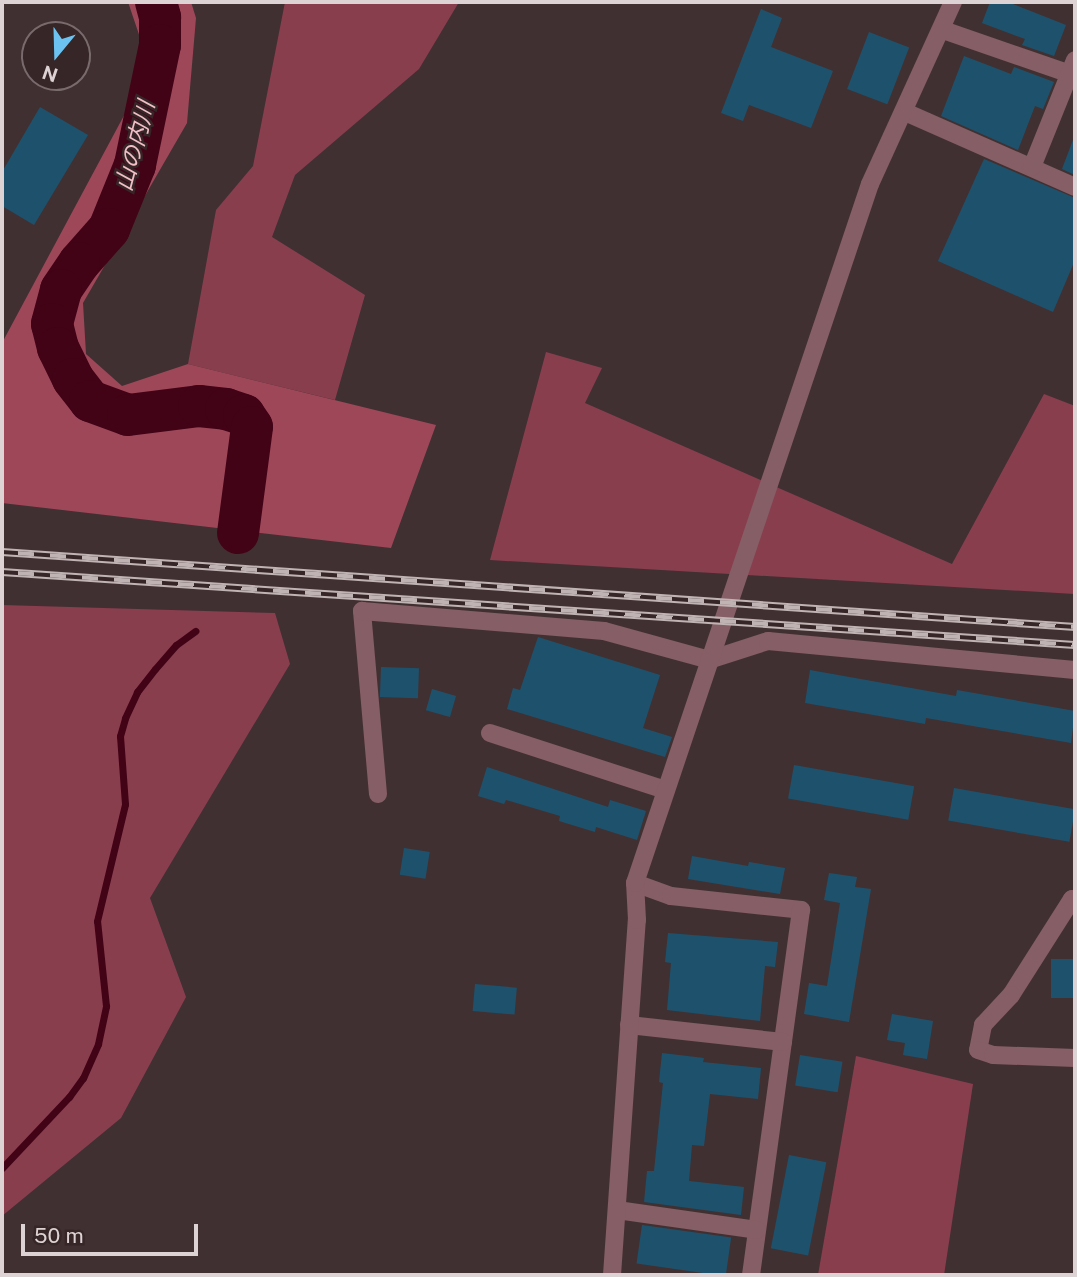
<!DOCTYPE html>
<meta charset="utf-8">
<style>
body{margin:0}
#map{position:relative;width:1077px;height:1277px;overflow:hidden;background:#413032;font-family:"Public Sans","Noto Sans JP",sans-serif}
div>[style]{position:absolute}
.green>*{inset:0;background:#893e4e}
.forest>*{inset:0;background:#9e4759}
.stream>*{height:7px;margin:-3.5px;padding:0 3.5px;transform-origin:3.5px;border-radius:3.5px;background:#420317}
.river>*{height:42px;margin:-21px;padding:0 21px;transform-origin:21px;border-radius:21px;background:#420317}
.building>*{inset:0;background:#1e526c;transform-origin:0 0}
.minor>*{height:18px;margin:-9px;padding:0 9px;transform-origin:9px;border-radius:9px;background:#865e65}
.rail>*{height:8px;margin-top:-4px;transform-origin:0;background:repeating-linear-gradient(90deg,#362628 0 16px,#bfb3b4 0 32px);box-sizing:border-box;border-block:2px solid #bfb3b4}
span{translate:-50% -50%;white-space:nowrap;text-align:center;line-height:1.15;-webkit-text-stroke:5px #362628;paint-order:stroke}
.water-label{font-size:23px;color:#f1bec5;font-style:italic}
.frame{position:absolute;inset:0;border:4px solid #ded3d4;pointer-events:none}
.north{position:absolute;left:21px;top:21px;width:70px;height:70px;box-sizing:border-box;background:#362628;border:2px solid #796b6d;border-radius:50%;rotate:199deg;font-size:19px;font-weight:700;line-height:28px;text-align:center;color:#ded3d4}
.north::after{content:'';display:block;margin:auto;width:24px;height:32px;background:#6cc3f2;clip-path:polygon(50% 0,100% 100%,50% 72%,0 100%)}
.scale{position:absolute;left:21px;top:1224px;width:177px;height:32px;box-sizing:border-box;border:4px solid #ded3d4;border-top:0;padding-left:9px;font-size:21px;line-height:24px;white-space:nowrap;color:#ded3d4;-webkit-text-stroke:5px #362628;paint-order:stroke}
</style>
<div id="map">
<div class="green">
<div style="clip-path:polygon(285px 2px,459px 2px,419px 69px,295px 175px,272px 237px,365px 295px,335px 400px,188px 364px,216px 210px,253px 166px)"></div>
<div style="clip-path:polygon(546px 352px,602px 368px,585px 403px,952px 564px,1044px 394px,1075px 406px,1075px 594px,490px 560px)"></div>
<div style="clip-path:polygon(2px 605px,275px 613px,290px 664px,150px 898px,186px 997px,121px 1118px,2px 1216px)"></div>
<div style="clip-path:polygon(856px 1056px,973px 1084px,944px 1275px,818px 1275px)"></div>
</div>
<div class="forest">
<div style="clip-path:polygon(128px 2px,191px 2px,196px 18px,187px 123px,83px 303px,86px 354px,122px 386px,188px 364px,436px 425px,391px 548px,2px 503px,2px 343px,150px 67px)"></div>
</div>
<div class="stream">
<div style="left:2px;top:1168px;width:98px;rotate:-46.7deg"></div>
<div style="left:69px;top:1097px;width:24px;rotate:-54deg"></div>
<div style="left:83px;top:1078px;width:37px;rotate:-66deg"></div>
<div style="left:98px;top:1044px;width:39px;rotate:-78deg"></div>
<div style="left:106px;top:1006px;width:85px;rotate:-96deg"></div>
<div style="left:97px;top:921px;width:120px;rotate:-76.5deg"></div>
<div style="left:125px;top:804px;width:68px;rotate:-94.2deg"></div>
<div style="left:120px;top:736px;width:19px;rotate:-74deg"></div>
<div style="left:125px;top:718px;width:29px;rotate:-65deg"></div>
<div style="left:137px;top:692px;width:29px;rotate:-52deg"></div>
<div style="left:155px;top:669px;width:32px;rotate:-49deg"></div>
<div style="left:176px;top:645px;width:24px;rotate:-36deg"></div>
</div>
<div class="river">
<div style="left:156px;top:2px;width:16px;rotate:75deg"></div>
<div style="left:160px;top:17px;width:28px;rotate:90deg"></div>
<div style="left:160px;top:45px;width:123px;rotate:101.8deg"></div>
<div style="left:135px;top:165px;width:69px;rotate:112.1deg"></div>
<div style="left:109px;top:229px;width:45px;rotate:131.4deg"></div>
<div style="left:79px;top:263px;width:32px;rotate:124deg"></div>
<div style="left:61px;top:290px;width:35px;rotate:105deg"></div>
<div style="left:52px;top:324px;width:25px;rotate:76deg"></div>
<div style="left:58px;top:348px;width:34px;rotate:64deg"></div>
<div style="left:73px;top:379px;width:28px;rotate:52deg"></div>
<div style="left:90px;top:401px;width:40px;rotate:20.2deg"></div>
<div style="left:128px;top:415px;width:72px;rotate:-7.2deg"></div>
<div style="left:199px;top:406px;width:27px;rotate:6deg"></div>
<div style="left:226px;top:409px;width:19px;rotate:18deg"></div>
<div style="left:244px;top:415px;width:14px;rotate:56deg"></div>
<div style="left:252px;top:427px;width:107px;rotate:97.5deg"></div>
</div>
<div class="building">
<div style="clip-path:polygon(990px 2px,1008px 2px,1066px 25px,1054px 56px,1022px 45px,1025px 39px,982px 23px)"></div>
<div style="clip-path:polygon(761px 9px,782px 18px,771px 47px,833px 71px,811px 128px,749px 105px,743px 121px,721px 113px)"></div>
<div style="left:869px;top:32px;width:43px;height:61px;rotate:21deg"></div>
<div style="clip-path:polygon(964px 56px,1011px 74px,1014px 67px,1054px 82px,1043px 109px,1035px 106px,1018px 150px,941px 116px)"></div>
<div style="clip-path:polygon(40px 107px,88px 135px,34px 225px,2px 206px,2px 172px)"></div>
<div style="clip-path:polygon(1073px 140px,1075px 141px,1075px 175px,1062px 169px)"></div>
<div style="clip-path:polygon(984px 159px,1075px 198px,1075px 260px,1053px 312px,938px 261px)"></div>
<div style="clip-path:polygon(538px 637px,660px 675px,643px 728px,672px 737px,665px 757px,507px 709px,513px 688px,520px 690px)"></div>
<div style="left:381px;top:667px;width:38px;height:30px;rotate:2deg"></div>
<div style="clip-path:polygon(810px 670px,956px 696px,957px 690px,1075px 711px,1071px 743px,926px 718px,925px 724px,805px 703px)"></div>
<div style="left:432px;top:689px;width:25px;height:22px;rotate:16deg"></div>
<div style="left:794px;top:765px;width:122px;height:34px;rotate:10deg"></div>
<div style="clip-path:polygon(487px 767px,608px 807px,610px 800px,646px 811px,637px 840px,596px 827px,595px 832px,559px 821px,560px 816px,506px 800px,504px 804px,478px 796px)"></div>
<div style="left:954px;top:788px;width:123px;height:33px;rotate:10deg"></div>
<div style="left:404px;top:848px;width:26px;height:27px;rotate:9deg"></div>
<div style="clip-path:polygon(692px 856px,748px 866px,749px 862px,785px 868px,780px 894px,688px 879px)"></div>
<div style="clip-path:polygon(829px 873px,857px 877px,855px 887px,871px 889px,849px 1022px,804px 1014px,809px 983px,827px 986px,840px 903px,824px 900px)"></div>
<div style="clip-path:polygon(668px 933px,778px 942px,775px 967px,765px 966px,760px 1021px,667px 1010px,671px 963px,665px 962px)"></div>
<div style="left:1051px;top:959px;width:24px;height:39px"></div>
<div style="left:475px;top:984px;width:42px;height:27px;rotate:5deg"></div>
<div style="clip-path:polygon(892px 1014px,933px 1021px,927px 1059px,903px 1055px,905px 1043px,887px 1040px)"></div>
<div style="clip-path:polygon(662px 1053px,704px 1058px,703px 1062px,761px 1068px,758px 1099px,710px 1094px,704px 1146px,692px 1145px,689px 1181px,744px 1187px,741px 1215px,644px 1202px,647px 1171px,654px 1171px,663px 1083px,659px 1082px)"></div>
<div style="left:800px;top:1055px;width:43px;height:31px;rotate:9deg"></div>
<div style="left:789px;top:1155px;width:38px;height:95px;rotate:11deg"></div>
<div style="left:642px;top:1225px;width:90px;height:39px;rotate:8deg"></div>
</div>
<div class="minor">
<div style="left:943px;top:30px;width:134px;rotate:19.1deg"></div>
<div style="left:905px;top:112px;width:186px;rotate:23.8deg"></div>
<div style="left:1032px;top:167px;width:115px;rotate:-68.1deg"></div>
<div style="left:490px;top:733px;width:184px;rotate:18deg"></div>
<div style="left:378px;top:794px;width:184px;rotate:-95deg"></div>
<div style="left:362px;top:611px;width:243px;rotate:4.7deg"></div>
<div style="left:604px;top:631px;width:109px;rotate:15.4deg"></div>
<div style="left:709px;top:660px;width:62px;rotate:-17.9deg"></div>
<div style="left:768px;top:641px;width:308px;rotate:5.4deg"></div>
<div style="left:635px;top:883px;width:38px;rotate:20deg"></div>
<div style="left:671px;top:896px;width:131px;rotate:6.1deg"></div>
<div style="left:801px;top:910px;width:368px;rotate:97.8deg"></div>
<div style="left:1075px;top:899px;width:3px;rotate:180deg"></div>
<div style="left:1072px;top:899px;width:114px;rotate:122.4deg"></div>
<div style="left:1011px;top:995px;width:41px;rotate:133deg"></div>
<div style="left:983px;top:1025px;width:25px;rotate:101deg"></div>
<div style="left:978px;top:1050px;width:16px;rotate:18deg"></div>
<div style="left:993px;top:1055px;width:82px;rotate:2.1deg"></div>
<div style="left:629px;top:1025px;width:155px;rotate:6.3deg"></div>
<div style="left:617px;top:1210px;width:141px;rotate:8.1deg"></div>
<div style="left:612px;top:1275px;width:356px;rotate:-86deg"></div>
<div style="left:637px;top:920px;width:37px;rotate:-93deg"></div>
<div style="left:635px;top:883px;width:737px;rotate:-71.42deg"></div>
<div style="left:870px;top:184px;width:200px;rotate:-65.5deg"></div>
</div>
<div class="rail">
<div style="left:2px;top:552px;width:1076px;rotate:4deg"></div>
<div style="left:2px;top:572px;width:1075px;rotate:3.89deg"></div>
</div>
<div class="water-label">
<span style="left:135px;top:146px;rotate:-75deg">山の内川</span>
</div>
<div class="frame"></div>
<div class="north">N</div>
<div class="scale">50 m</div>
</div>
